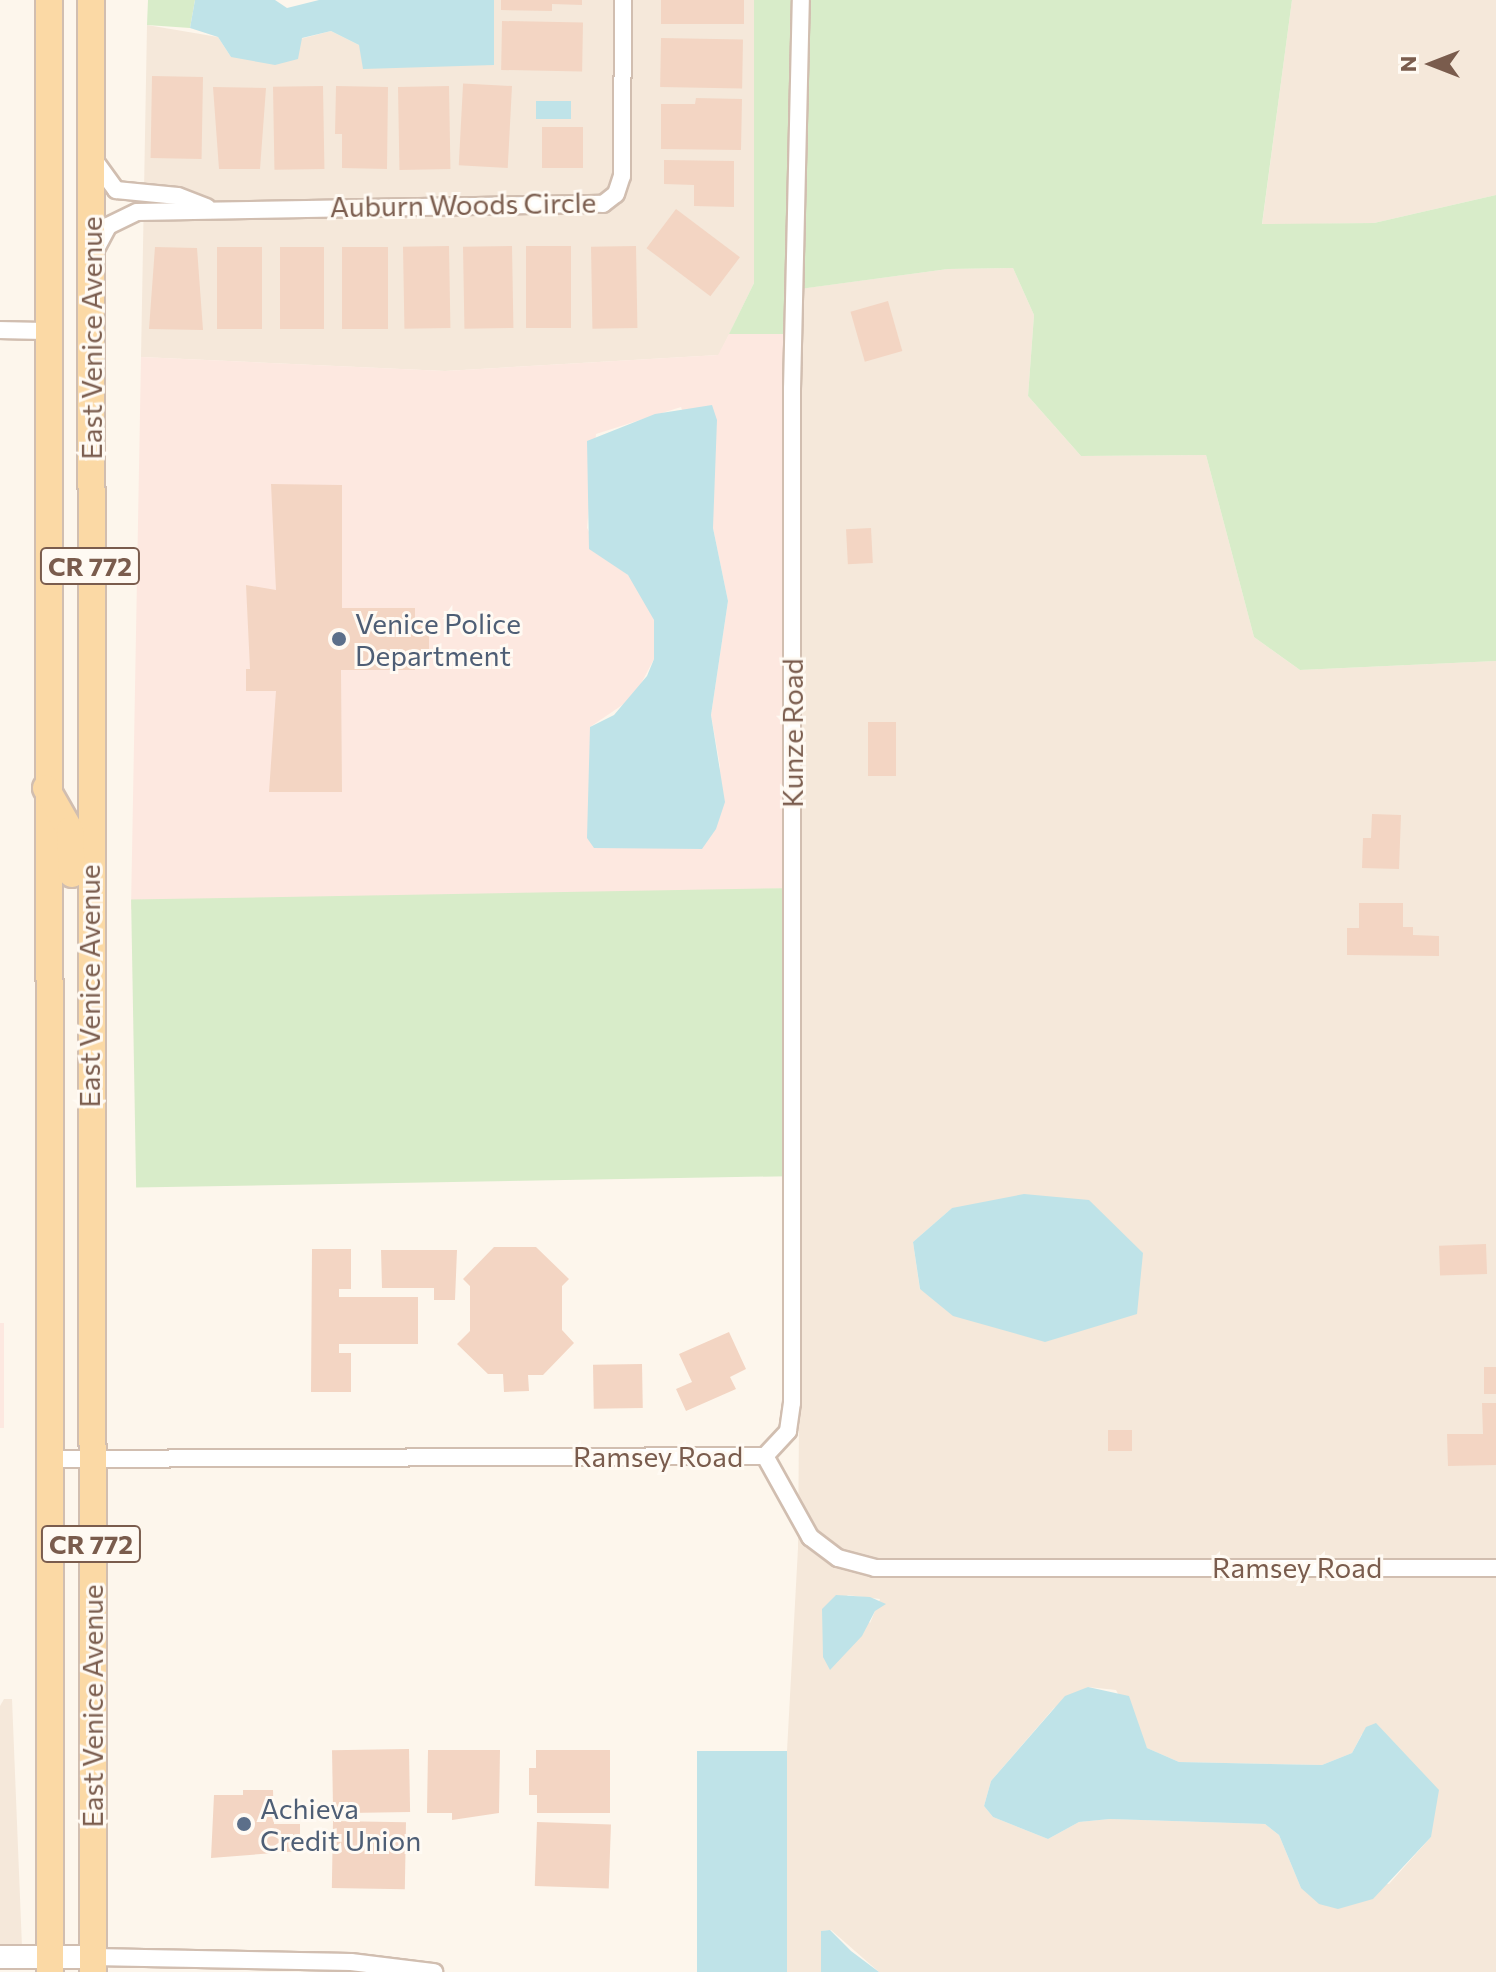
<!DOCTYPE html>
<style>
body{margin:0}
#map{position:relative;width:1496px;height:1972px;overflow:hidden;background:#fdf6ec;font-family:Commissioner,sans-serif}
div>[style]{position:absolute}
.residential>*{inset:0;background:#f5e8da}
.commercial>*{inset:0;background:#fde8e0;transform-origin:0 0}
.green>*{inset:0;background:#d8ecc9;transform-origin:0 0}
.water>*{inset:0;background:#bfe3e8;transform-origin:0 0}
.building>*{inset:0;background:#f3d5c3;transform-origin:0 0}
.roads{filter:drop-shadow(2px 0 #d1beb0) drop-shadow(-2px 0 #d1beb0) drop-shadow(0 2px #d1beb0) drop-shadow(0 -2px #d1beb0)}
.street>*{height:16px;margin:-8px;padding:0 8px;transform-origin:8px;border-radius:8px;background:#fff}
.secondary>*{height:22px;margin:-11px;padding:0 11px;transform-origin:11px;border-radius:11px;background:#fff}
.primary>*{height:26px;margin:-13px;padding:0 13px;transform-origin:13px;border-radius:13px;background:#fbd9a5}
.dots>*{width:22px;height:22px;translate:-50% -50%;box-sizing:border-box;border:4px solid #fffaf3;border-radius:50%}
span{translate:-50% -50%;white-space:nowrap;text-align:center;line-height:1.15;-webkit-text-stroke:6px #fffaf3;paint-order:stroke}
.shield-label span{padding:2px 6px;background:#fffaf3;border:2px solid;border-radius:6px;-webkit-text-stroke-width:0}
.shield-label{font-size:26px;color:#7a5c4d;font-weight:700}
.street-label{font-size:28px;color:#7a5c4d}
.service-label{font-size:28px;color:#4e5e75}
.left{translate:0 -50%;text-align:left}
.north{position:absolute;left:1392px;top:24px;width:80px;height:80px;-webkit-text-stroke:6px #fffaf3;paint-order:stroke;rotate:270deg;font-size:22px;font-weight:700;line-height:32px;text-align:center;color:#7a5c4d}
.north::after{content:'';display:block;margin:auto;width:28px;height:36px;background:#7a5c4d;clip-path:polygon(50% 0,100% 100%,50% 72%,0 100%)}
</style>
<div id="map">
<div class="residential">
<div style="clip-path:polygon(494px 0,754px 0,754px 283px,719px 355px,445px 371px,141px 357px,147px 25px,218px 37px,231px 57px,331px 31px,359px 45px,493px 65px)"></div>
<div style="clip-path:polygon(1292px 0,1496px 0,1496px 195px,1374px 223px,1262px 225px)"></div>
<div style="clip-path:polygon(evenodd,1013px 268px,1034px 315px,1028px 396px,1081px 456px,1206px 455px,1254px 637px,1300px 670px,1496px 661px,1496px 1972px,879px 1972px,831px 1930px,821px 1931px,821px 1972px,787px 1972px,787px 1751px,798px 1548px,801px 1176px,784px 291px,948px 269px,1013px 268px,952px 1208px,920px 1290px,913px 1242px,952px 1208px,1013px 268px,847px 1595px,880px 1599px,870px 1623px,847px 1595px,1013px 268px,1088px 1687px,1116px 1690px,1147px 1748px,1179px 1762px,1322px 1765px,1352px 1753px,1362px 1734px,1433px 1786px,1431px 1837px,1389px 1884px,1301px 1888px,1279px 1835px,1265px 1824px,1110px 1819px,1079px 1822px,1048px 1839px,993px 1817px,984px 1806px,991px 1781px,1054px 1708px,1088px 1687px)"></div>
<div style="clip-path:polygon(4px 1699px,12px 1699px,22px 1947px,0 1947px,0 1706px)"></div>
</div>
<div class="commercial">
<div style="clip-path:polygon(evenodd,729px 334px,785px 334px,797px 888px,131px 909px,141px 357px,445px 371px,718px 355px,729px 334px,681px 407px,713px 499px,713px 528px,728px 601px,711px 715px,720px 766px,702px 849px,654px 847px,590px 727px,634px 697px,654px 659px,654px 620px,648px 604px,628px 575px,603px 556px,587px 528px,596px 434px,681px 407px)"></div>
<div style="left:0;top:1323px;width:4px;height:105px"></div>
</div>
<div class="green">
<div style="clip-path:polygon(148px 0,195px 0,190px 28px,147px 25px)"></div>
<div style="clip-path:polygon(754px 0,1292px 0,1262px 224px,1374px 223px,1496px 195px,1496px 661px,1300px 670px,1254px 637px,1206px 455px,1081px 456px,1028px 396px,1034px 315px,1013px 268px,948px 269px,785px 291px,785px 334px,729px 334px,754px 283px)"></div>
<div style="left:797px;top:888px;width:288px;height:666px;rotate:89deg"></div>
</div>
<div class="water">
<div style="clip-path:polygon(195px 0,275px 0,287px 8px,319px 0,494px 0,494px 65px,363px 69px,359px 45px,331px 31px,302px 38px,298px 59px,275px 65px,231px 57px,218px 37px,190px 28px)"></div>
<div style="left:536px;top:101px;width:35px;height:18px"></div>
<div style="clip-path:polygon(712px 405px,717px 420px,713px 528px,728px 601px,711px 715px,725px 802px,716px 829px,702px 849px,594px 848px,587px 838px,590px 727px,614px 715px,647px 676px,654px 659px,654px 620px,628px 575px,589px 549px,587px 441px,655px 414px)"></div>
<div style="clip-path:polygon(1024px 1194px,1089px 1200px,1143px 1253px,1137px 1314px,1045px 1342px,953px 1316px,920px 1289px,913px 1242px,952px 1208px)"></div>
<div style="clip-path:polygon(836px 1595px,870px 1597px,886px 1604px,875px 1611px,862px 1636px,830px 1670px,823px 1657px,822px 1609px)"></div>
<div style="clip-path:polygon(1088px 1687px,1129px 1696px,1147px 1748px,1179px 1762px,1322px 1765px,1352px 1753px,1366px 1727px,1376px 1723px,1439px 1790px,1431px 1837px,1373px 1899px,1338px 1909px,1319px 1904px,1301px 1888px,1279px 1835px,1265px 1824px,1110px 1819px,1079px 1822px,1048px 1839px,993px 1817px,984px 1806px,991px 1781px,1065px 1696px)"></div>
<div style="left:787px;top:1751px;width:221px;height:90px;rotate:90deg"></div>
<div style="clip-path:polygon(830px 1930px,851px 1951px,879px 1972px,821px 1972px,821px 1931px)"></div>
</div>
<div class="building">
<div style="clip-path:polygon(501px 0,582px 0,582px 5px,552px 4px,552px 11px,501px 10px)"></div>
<div style="left:661px;top:0;width:83px;height:24px"></div>
<div style="left:502px;top:21px;width:81px;height:49px;rotate:1deg"></div>
<div style="left:661px;top:38px;width:82px;height:49px;rotate:1deg"></div>
<div style="left:152px;top:76px;width:51px;height:82px;rotate:1deg"></div>
<div style="left:323px;top:86px;width:83px;height:50px;rotate:89deg"></div>
<div style="clip-path:polygon(336px 86px,388px 87px,387px 169px,342px 168px,342px 134px,335px 134px)"></div>
<div style="left:449px;top:86px;width:83px;height:51px;rotate:89deg"></div>
<div style="left:512px;top:86px;width:82px;height:49px;rotate:93deg"></div>
<div style="clip-path:polygon(213px 87px,266px 88px,260px 169px,219px 169px)"></div>
<div style="clip-path:polygon(696px 98px,742px 99px,741px 150px,661px 149px,661px 104px,695px 104px)"></div>
<div style="left:542px;top:127px;width:41px;height:41px"></div>
<div style="clip-path:polygon(664px 160px,734px 161px,734px 207px,694px 206px,694px 185px,664px 184px)"></div>
<div style="left:676px;top:209px;width:80px;height:49px;rotate:37deg"></div>
<div style="left:449px;top:246px;width:82px;height:46px;rotate:89deg"></div>
<div style="left:512px;top:246px;width:82px;height:49px;rotate:89deg"></div>
<div style="left:526px;top:246px;width:45px;height:82px"></div>
<div style="left:636px;top:246px;width:82px;height:45px;rotate:89deg"></div>
<div style="clip-path:polygon(155px 247px,197px 248px,203px 330px,149px 329px)"></div>
<div style="left:217px;top:247px;width:45px;height:82px"></div>
<div style="left:280px;top:247px;width:44px;height:82px"></div>
<div style="left:342px;top:247px;width:46px;height:82px"></div>
<div style="left:888px;top:301px;width:52px;height:39px;rotate:74deg"></div>
<div style="clip-path:polygon(271px 484px,342px 485px,342px 608px,415px 608px,415px 624px,429px 624px,429px 654px,415px 654px,415px 670px,341px 670px,342px 792px,269px 792px,276px 691px,246px 691px,246px 669px,250px 669px,246px 585px,276px 590px)"></div>
<div style="left:871px;top:528px;width:35px;height:25px;rotate:87deg"></div>
<div style="left:868px;top:722px;width:28px;height:54px"></div>
<div style="clip-path:polygon(1372px 814px,1401px 815px,1399px 869px,1362px 868px,1363px 838px,1371px 838px)"></div>
<div style="clip-path:polygon(1359px 903px,1403px 903px,1403px 927px,1413px 927px,1413px 935px,1439px 936px,1439px 956px,1347px 955px,1347px 928px,1359px 928px)"></div>
<div style="left:1486px;top:1244px;width:30px;height:47px;rotate:88deg"></div>
<div style="clip-path:polygon(494px 1247px,536px 1247px,569px 1279px,562px 1286px,562px 1330px,574px 1343px,543px 1375px,528px 1375px,529px 1391px,504px 1392px,503px 1374px,488px 1374px,457px 1344px,470px 1331px,470px 1286px,463px 1279px)"></div>
<div style="clip-path:polygon(312px 1249px,351px 1249px,351px 1289px,339px 1289px,339px 1297px,418px 1297px,418px 1344px,339px 1344px,339px 1353px,351px 1353px,351px 1392px,311px 1392px)"></div>
<div style="clip-path:polygon(381px 1250px,457px 1250px,455px 1300px,434px 1300px,434px 1288px,382px 1288px)"></div>
<div style="clip-path:polygon(729px 1332px,746px 1369px,730px 1377px,736px 1389px,686px 1411px,676px 1389px,692px 1382px,679px 1354px)"></div>
<div style="left:642px;top:1364px;width:44px;height:49px;rotate:89deg"></div>
<div style="left:1484px;top:1367px;width:12px;height:27px"></div>
<div style="clip-path:polygon(1482px 1403px,1496px 1403px,1496px 1465px,1448px 1466px,1447px 1434px,1483px 1434px)"></div>
<div style="left:1108px;top:1430px;width:24px;height:21px"></div>
<div style="left:409px;top:1749px;width:63px;height:77px;rotate:89deg"></div>
<div style="clip-path:polygon(428px 1750px,500px 1750px,499px 1813px,452px 1820px,452px 1813px,427px 1813px)"></div>
<div style="clip-path:polygon(536px 1750px,610px 1750px,610px 1813px,537px 1813px,537px 1795px,529px 1795px,529px 1768px,536px 1768px)"></div>
<div style="clip-path:polygon(243px 1790px,273px 1790px,274px 1824px,300px 1824px,300px 1851px,211px 1858px,214px 1795px,243px 1795px)"></div>
<div style="left:333px;top:1821px;width:73px;height:67px;rotate:1deg"></div>
<div style="left:537px;top:1822px;width:74px;height:64px;rotate:2deg"></div>
</div>
<div class="roads">
<div class="street">
<div style="left:95px;top:161px;width:36px;rotate:54deg"></div>
<div style="left:116px;top:190px;width:62px;rotate:5.5deg"></div>
<div style="left:178px;top:196px;width:31px;rotate:21deg"></div>
<div style="left:96px;top:249px;width:26px;rotate:-62deg"></div>
<div style="left:108px;top:226px;width:32px;rotate:-26deg"></div>
<div style="left:137px;top:212px;width:466px;rotate:-1deg"></div>
<div style="left:603px;top:204px;width:16px;rotate:-38deg"></div>
<div style="left:616px;top:194px;width:19px;rotate:-72deg"></div>
<div style="left:622px;top:176px;width:176px;rotate:-89.7deg"></div>
<div style="left:0;top:330px;width:48px;rotate:1.2deg"></div>
<div style="left:765px;top:1456px;width:34px;rotate:-47deg"></div>
<div style="left:788px;top:1431px;width:28px;rotate:-82deg"></div>
<div style="left:792px;top:1403px;width:1014px;rotate:-90deg"></div>
<div style="left:792px;top:389px;width:389px;rotate:-88.7deg"></div>
<div style="left:765px;top:1456px;width:93px;rotate:60.9deg"></div>
<div style="left:810px;top:1537px;width:35px;rotate:37deg"></div>
<div style="left:838px;top:1558px;width:38px;rotate:15deg"></div>
<div style="left:875px;top:1568px;width:621px"></div>
<div style="left:50px;top:1459px;width:715px;rotate:-0.24deg"></div>
<div style="left:93px;top:1957px;width:258px;rotate:1.1deg"></div>
<div style="left:351px;top:1962px;width:84px;rotate:6.9deg"></div>
</div>
<div class="secondary">
<div style="left:0;top:1957px;width:93px"></div>
</div>
<div class="primary">
<div style="left:49px;top:0;width:1972px;rotate:89.97deg"></div>
<div style="left:91px;top:0;width:1972px;rotate:89.94deg"></div>
<div style="left:46px;top:788px;width:48px;rotate:60.3deg"></div>
<div style="left:70px;top:830px;width:44px;rotate:87.4deg"></div>
</div>
</div>
<div class="dots">
<div style="left:339px;top:639px;background:#5c6f8a"></div>
<div style="left:244px;top:1824px;background:#5c6f8a"></div>
</div>
<div class="shield-label">
<span style="left:90px;top:566px">CR 772</span>
<span style="left:91px;top:1544px">CR 772</span>
</div>
<div class="street-label">
<span style="left:463px;top:204px;rotate:-1deg">Auburn Woods Circle</span>
<span style="left:91px;top:338px;rotate:-90deg">East Venice Avenue</span>
<span style="left:792px;top:733px;rotate:-90deg">Kunze Road</span>
<span style="left:89px;top:986px;rotate:-90deg">East Venice Avenue</span>
<span style="left:658px;top:1456px">Ramsey Road</span>
<span style="left:1297px;top:1567px">Ramsey Road</span>
<span style="left:92px;top:1706px;rotate:-90deg">East Venice Avenue</span>
</div>
<div class="service-label">
<span class="left" style="left:355px;top:639px">Venice Police<br>Department</span>
<span class="left" style="left:260px;top:1824px">Achieva<br>Credit Union</span>
</div>
<div class="north">N</div>
</div>
